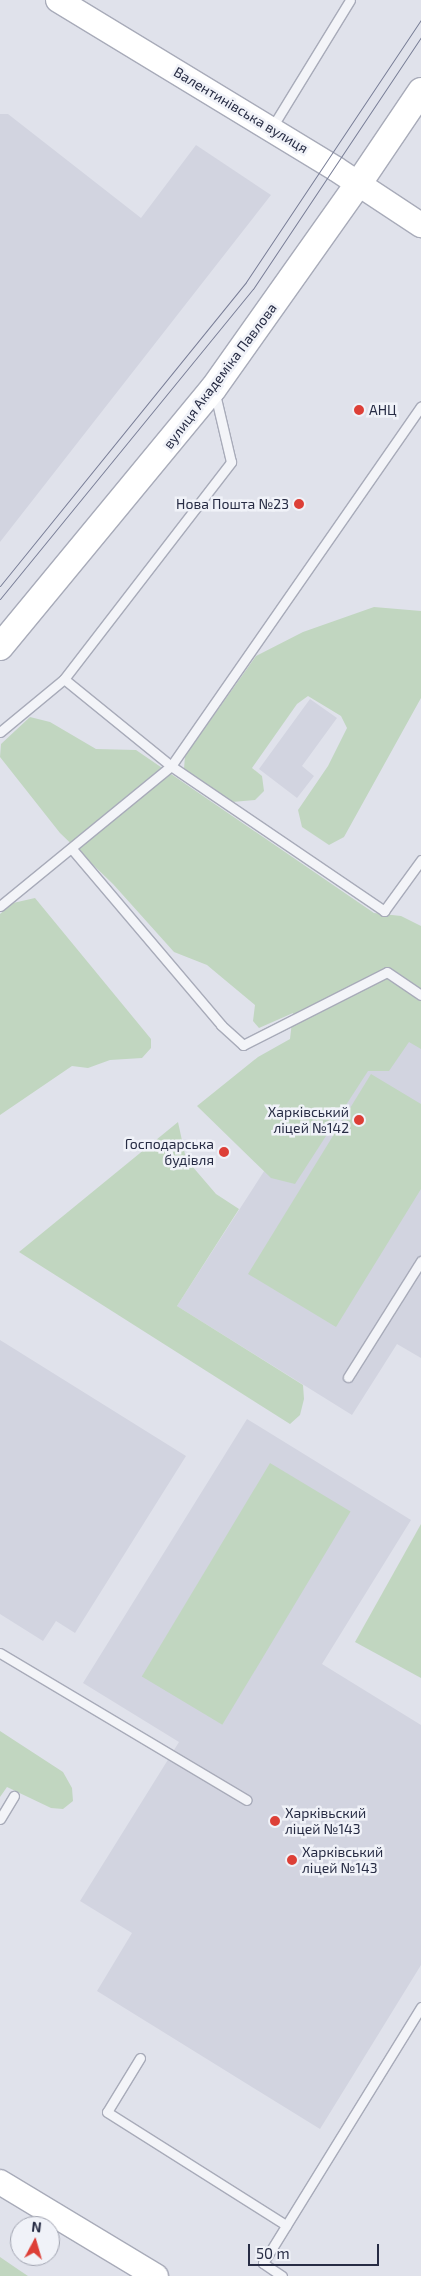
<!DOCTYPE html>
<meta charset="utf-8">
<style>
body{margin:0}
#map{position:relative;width:421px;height:2276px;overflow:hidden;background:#e0e2eb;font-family:"Exo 2",sans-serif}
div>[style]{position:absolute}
.built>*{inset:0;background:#d2d4e0}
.green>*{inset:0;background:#c1d6c0;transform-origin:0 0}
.roads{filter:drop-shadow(1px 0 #a8abb9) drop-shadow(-1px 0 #a8abb9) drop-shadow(0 1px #a8abb9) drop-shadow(0 -1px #a8abb9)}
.lane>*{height:9px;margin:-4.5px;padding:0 4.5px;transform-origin:4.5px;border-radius:4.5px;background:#f3f4f8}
.secondary>*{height:24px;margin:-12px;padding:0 12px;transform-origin:12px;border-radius:12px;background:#fff}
.primary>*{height:26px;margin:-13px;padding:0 13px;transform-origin:13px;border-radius:13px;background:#fff}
.tram>*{height:1px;margin:-0.5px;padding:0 0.5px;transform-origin:0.5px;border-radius:0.5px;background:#787d96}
.dots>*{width:14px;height:14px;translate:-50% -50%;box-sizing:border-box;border:2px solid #f0f2f8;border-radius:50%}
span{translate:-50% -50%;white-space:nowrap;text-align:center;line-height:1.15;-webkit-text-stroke:5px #f0f2f8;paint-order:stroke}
.street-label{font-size:14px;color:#272c44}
.poi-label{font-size:14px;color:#272c44}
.left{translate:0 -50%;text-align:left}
.right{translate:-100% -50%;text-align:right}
.north{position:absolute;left:10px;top:2216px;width:50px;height:50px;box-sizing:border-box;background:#f0f2f8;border:1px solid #a0a3b0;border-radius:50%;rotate:6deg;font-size:14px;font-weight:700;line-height:20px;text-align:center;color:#272c44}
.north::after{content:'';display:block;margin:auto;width:18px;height:22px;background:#dd3f37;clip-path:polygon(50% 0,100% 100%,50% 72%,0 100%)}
.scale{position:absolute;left:248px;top:2244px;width:131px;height:22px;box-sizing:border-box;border:2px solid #272c44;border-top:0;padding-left:6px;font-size:15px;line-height:18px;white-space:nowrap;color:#272c44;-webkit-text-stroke:4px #f0f2f8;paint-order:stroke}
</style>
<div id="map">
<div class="built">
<div style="clip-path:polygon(0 114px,8px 114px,141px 218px,196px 145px,271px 195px,0 542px)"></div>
<div style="clip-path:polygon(310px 699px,337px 718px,302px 766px,314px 776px,297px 798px,259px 769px)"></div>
<div style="clip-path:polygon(374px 1001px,421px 1031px,421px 1358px,397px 1344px,352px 1415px,177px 1306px)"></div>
<div style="clip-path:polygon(0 1340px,186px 1456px,75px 1633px,56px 1621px,43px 1641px,0 1614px)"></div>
<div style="clip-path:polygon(247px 1419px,411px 1520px,322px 1664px,421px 1725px,421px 1965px,320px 2129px,97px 1991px,132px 1933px,80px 1901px,179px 1742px,83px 1683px)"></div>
</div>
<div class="green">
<div style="clip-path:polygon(374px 607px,421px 611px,421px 698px,344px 837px,329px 845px,302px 827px,298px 810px,328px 766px,347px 728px,341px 716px,308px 696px,297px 704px,252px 768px,262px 776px,264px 791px,255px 800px,232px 802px,184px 769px,185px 756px,256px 656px,303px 632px)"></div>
<div style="clip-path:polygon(30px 717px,50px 722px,96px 749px,136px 750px,374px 913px,401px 916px,421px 926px,421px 1049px,409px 1042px,389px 1071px,368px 1071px,295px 1184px,271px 1178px,197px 1106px,258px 1057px,290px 1039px,293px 1013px,259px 1028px,253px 1021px,255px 1005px,207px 965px,174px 952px,113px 884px,60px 833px,0 757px,1px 744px)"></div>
<div style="clip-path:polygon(35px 898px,151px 1039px,151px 1048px,142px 1058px,110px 1060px,88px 1068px,72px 1066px,0 1115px,0 914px,13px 903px)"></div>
<div style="clip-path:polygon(371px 1074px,421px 1104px,421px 1189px,336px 1327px,248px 1274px)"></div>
<div style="clip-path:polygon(178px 1122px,186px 1159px,216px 1194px,239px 1209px,177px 1306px,303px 1385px,304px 1399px,300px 1415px,290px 1424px,19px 1252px)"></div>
<div style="left:270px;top:1463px;width:94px;height:249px;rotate:31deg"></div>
<div style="clip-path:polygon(421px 1524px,421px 1678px,355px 1642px)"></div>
<div style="clip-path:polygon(0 1731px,63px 1772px,72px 1788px,73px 1801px,63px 1809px,51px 1808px,7px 1787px,0 1797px)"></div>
<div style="clip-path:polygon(0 2257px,19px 2270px,28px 2276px,0 2276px)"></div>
</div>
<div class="roads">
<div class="lane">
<div style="left:271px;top:129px;width:151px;rotate:-58.5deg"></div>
<div style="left:64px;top:679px;width:138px;rotate:39.1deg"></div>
<div style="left:171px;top:766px;width:258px;rotate:34.2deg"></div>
<div style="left:384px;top:911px;width:63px;rotate:-54deg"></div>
<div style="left:0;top:732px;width:83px;rotate:-39.6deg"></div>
<div style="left:64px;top:679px;width:274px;rotate:-52.4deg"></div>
<div style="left:231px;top:462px;width:70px;rotate:-103.2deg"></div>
<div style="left:72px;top:849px;width:231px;rotate:49.7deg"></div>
<div style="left:221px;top:1025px;width:30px;rotate:42deg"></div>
<div style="left:243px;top:1045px;width:161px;rotate:-26.9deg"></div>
<div style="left:387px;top:972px;width:41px;rotate:34.1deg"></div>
<div style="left:0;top:906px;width:221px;rotate:-39.3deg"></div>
<div style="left:171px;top:766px;width:438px;rotate:-55.2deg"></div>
<div style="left:348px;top:1377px;width:137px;rotate:-57.8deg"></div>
<div style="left:0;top:1653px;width:287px;rotate:30.8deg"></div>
<div style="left:0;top:1819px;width:27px;rotate:-59deg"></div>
<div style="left:140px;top:2058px;width:63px;rotate:121.4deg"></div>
<div style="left:107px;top:2112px;width:212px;rotate:32.3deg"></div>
<div style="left:282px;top:2276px;width:23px;rotate:-146deg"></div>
<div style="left:263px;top:2263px;width:301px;rotate:-58.3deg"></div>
</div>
<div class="secondary">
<div style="left:58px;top:0;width:325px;rotate:31.3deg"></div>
<div style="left:336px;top:169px;width:102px;rotate:33.4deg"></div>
<div style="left:0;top:2182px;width:182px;rotate:31.1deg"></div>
</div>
<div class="primary">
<div style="left:0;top:647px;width:335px;rotate:-50.5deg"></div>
<div style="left:213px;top:389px;width:252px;rotate:-54.7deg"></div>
<div style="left:359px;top:183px;width:111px;rotate:-56deg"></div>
</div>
</div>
<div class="tram">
<div style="left:0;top:586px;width:391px;rotate:-51deg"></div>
<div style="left:246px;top:282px;width:315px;rotate:-56.3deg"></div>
<div style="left:0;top:599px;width:400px;rotate:-50.8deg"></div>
<div style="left:253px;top:289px;width:303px;rotate:-56.3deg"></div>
</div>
<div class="dots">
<div style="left:359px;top:410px;background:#dd3f37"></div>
<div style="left:299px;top:504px;background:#dd3f37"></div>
<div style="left:359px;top:1120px;background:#dd3f37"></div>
<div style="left:224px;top:1152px;background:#dd3f37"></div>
<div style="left:275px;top:1821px;background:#dd3f37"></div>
<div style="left:292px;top:1860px;background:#dd3f37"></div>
</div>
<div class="street-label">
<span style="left:241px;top:110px;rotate:31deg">Валентинівська вулиця</span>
<span style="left:220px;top:376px;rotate:-53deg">вулиця Академіка Павлова</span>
</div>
<div class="poi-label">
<span class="left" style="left:369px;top:410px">АНЦ</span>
<span class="right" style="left:289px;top:504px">Нова Пошта №23</span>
<span class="right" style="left:349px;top:1120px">Харківський<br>ліцей №142</span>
<span class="right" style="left:214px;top:1152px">Господарська<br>будівля</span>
<span class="left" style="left:285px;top:1821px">Харківьский<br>ліцей №143</span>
<span class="left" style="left:302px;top:1860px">Харківський<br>ліцей №143</span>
</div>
<div class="north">N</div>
<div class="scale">50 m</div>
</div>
